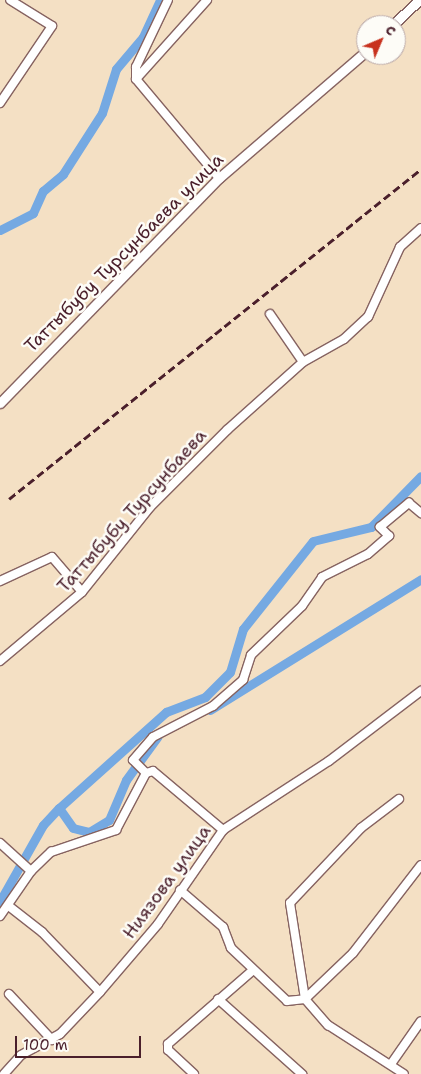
<!DOCTYPE html>
<meta charset="utf-8">
<style>
body{margin:0}
#map{position:relative;width:421px;height:1074px;overflow:hidden;background:#f4e0c4;font-family:"Shantell Sans",sans-serif}
div>[style]{position:absolute}
.canal>*{height:9px;margin:-4.5px;padding:0 4.5px;transform-origin:4.5px;border-radius:4.5px;background:#75a9e2}
.roads{filter:drop-shadow(1px 0 #866361) drop-shadow(-1px 0 #866361) drop-shadow(0 1px #866361) drop-shadow(0 -1px #866361)}
.minor>*{height:8px;margin:-4px;padding:0 4px;transform-origin:4px;border-radius:4px;background:#fff}
.tertiary>*{height:9px;margin:-4.5px;padding:0 4.5px;transform-origin:4.5px;border-radius:4.5px;background:#fff}
.rail>*{height:2.5px;margin-top:-1.25px;transform-origin:0;background:repeating-linear-gradient(90deg,#4a1f2b 0 8px,transparent 0 12px)}
span{translate:-50% -50%;white-space:nowrap;text-align:center;line-height:1.15;-webkit-text-stroke:5px #fdfcf7;paint-order:stroke}
.street-label{font-size:18px;color:#4a1f2b}
.north{position:absolute;left:356px;top:15px;width:50px;height:50px;box-sizing:border-box;background:#fdfcf7;border:1px solid #b5a4a5;border-radius:50%;rotate:45deg;font-size:14px;font-weight:700;line-height:20px;text-align:center;color:#4a1f2b}
.north::after{content:'';display:block;margin:auto;width:18px;height:22px;background:#c8321e;clip-path:polygon(50% 0,100% 100%,50% 72%,0 100%)}
.scale{position:absolute;left:15px;top:1036px;width:126px;height:22px;box-sizing:border-box;border:2px solid #4a1f2b;border-top:0;padding-left:6px;font-size:15px;line-height:18px;white-space:nowrap;color:#4a1f2b;-webkit-text-stroke:4px #fdfcf7;paint-order:stroke}
</style>
<div id="map">
<div class="canal">
<div style="left:0;top:230px;width:37px;rotate:-27deg"></div>
<div style="left:33px;top:213px;width:24px;rotate:-66deg"></div>
<div style="left:43px;top:191px;width:26px;rotate:-40deg"></div>
<div style="left:63px;top:174px;width:72px;rotate:-57.4deg"></div>
<div style="left:102px;top:113px;width:46px;rotate:-72.3deg"></div>
<div style="left:116px;top:69px;width:42px;rotate:-49.8deg"></div>
<div style="left:143px;top:37px;width:41px;rotate:-65.3deg"></div>
<div style="left:210px;top:710px;width:248px;rotate:-31.8deg"></div>
<div style="left:59px;top:808px;width:24px;rotate:55deg"></div>
<div style="left:73px;top:828px;width:16px;rotate:14deg"></div>
<div style="left:89px;top:832px;width:23px;rotate:-31deg"></div>
<div style="left:109px;top:820px;width:43px;rotate:-67deg"></div>
<div style="left:126px;top:780px;width:54px;rotate:-54deg"></div>
<div style="left:0;top:901px;width:87px;rotate:-60.5deg"></div>
<div style="left:43px;top:825px;width:23px;rotate:-47deg"></div>
<div style="left:59px;top:808px;width:144px;rotate:-41.9deg"></div>
<div style="left:166px;top:712px;width:42px;rotate:-21deg"></div>
<div style="left:205px;top:697px;width:35px;rotate:-45deg"></div>
<div style="left:230px;top:672px;width:45px;rotate:-73.2deg"></div>
<div style="left:243px;top:629px;width:112px;rotate:-51.5deg"></div>
<div style="left:313px;top:541px;width:60px;rotate:-13.6deg"></div>
<div style="left:371px;top:527px;width:71px;rotate:-45.6deg"></div>
</div>
<div class="roads">
<div class="minor">
<div style="left:207px;top:0;width:106px;rotate:131.9deg"></div>
<div style="left:136px;top:79px;width:129px;rotate:50deg"></div>
<div style="left:136px;top:79px;width:12px;rotate:-90deg"></div>
<div style="left:136px;top:67px;width:74px;rotate:-64.5deg"></div>
<div style="left:0;top:103px;width:93px;rotate:-56deg"></div>
<div style="left:52px;top:26px;width:49px;rotate:-148.2deg"></div>
<div style="left:270px;top:314px;width:58px;rotate:55.5deg"></div>
<div style="left:0;top:581px;width:57px;rotate:-24.8deg"></div>
<div style="left:52px;top:557px;width:46px;rotate:49.4deg"></div>
<div style="left:0;top:661px;width:107px;rotate:-40.1deg"></div>
<div style="left:82px;top:592px;width:109px;rotate:-51.3deg"></div>
<div style="left:150px;top:507px;width:109px;rotate:-45deg"></div>
<div style="left:227px;top:430px;width:102px;rotate:-41.8deg"></div>
<div style="left:303px;top:362px;width:47px;rotate:-29.3deg"></div>
<div style="left:344px;top:339px;width:33px;rotate:-43deg"></div>
<div style="left:368px;top:317px;width:77px;rotate:-65.4deg"></div>
<div style="left:400px;top:247px;width:28px;rotate:-42deg"></div>
<div style="left:146px;top:773px;width:18px;rotate:-135deg"></div>
<div style="left:133px;top:760px;width:30px;rotate:-49deg"></div>
<div style="left:153px;top:737px;width:68px;rotate:-27.3deg"></div>
<div style="left:213px;top:706px;width:40px;rotate:-41deg"></div>
<div style="left:243px;top:680px;width:26px;rotate:-72deg"></div>
<div style="left:251px;top:655px;width:71px;rotate:-43.9deg"></div>
<div style="left:302px;top:606px;width:35px;rotate:-55deg"></div>
<div style="left:322px;top:577px;width:51px;rotate:-26.6deg"></div>
<div style="left:368px;top:554px;width:28px;rotate:-41deg"></div>
<div style="left:389px;top:536px;width:13px;rotate:-135deg"></div>
<div style="left:380px;top:527px;width:38px;rotate:-40deg"></div>
<div style="left:409px;top:503px;width:16px;rotate:40deg"></div>
<div style="left:146px;top:773px;width:7px;rotate:-16deg"></div>
<div style="left:153px;top:771px;width:92px;rotate:40.1deg"></div>
<div style="left:399px;top:799px;width:48px;rotate:142.7deg"></div>
<div style="left:361px;top:828px;width:103px;rotate:133.4deg"></div>
<div style="left:290px;top:903px;width:97px;rotate:81.1deg"></div>
<div style="left:305px;top:999px;width:35px;rotate:49deg"></div>
<div style="left:328px;top:1025px;width:90px;rotate:32.8deg"></div>
<div style="left:0;top:843px;width:42px;rotate:42.1deg"></div>
<div style="left:180px;top:890px;width:57px;rotate:40.7deg"></div>
<div style="left:223px;top:927px;width:22px;rotate:69deg"></div>
<div style="left:231px;top:948px;width:77px;rotate:43.4deg"></div>
<div style="left:287px;top:1001px;width:18px;rotate:-6deg"></div>
<div style="left:305px;top:999px;width:66px;rotate:-43.8deg"></div>
<div style="left:353px;top:953px;width:111px;rotate:-52.3deg"></div>
<div style="left:10px;top:907px;width:41px;rotate:38deg"></div>
<div style="left:42px;top:932px;width:83px;rotate:46deg"></div>
<div style="left:0;top:916px;width:55px;rotate:-55.4deg"></div>
<div style="left:31px;top:871px;width:28px;rotate:-44deg"></div>
<div style="left:51px;top:852px;width:69px;rotate:-18.7deg"></div>
<div style="left:116px;top:830px;width:64px;rotate:-62.2deg"></div>
<div style="left:9px;top:994px;width:63px;rotate:46.9deg"></div>
<div style="left:218px;top:999px;width:113px;rotate:41.8deg"></div>
<div style="left:391px;top:1064px;width:52px;rotate:-55.1deg"></div>
<div style="left:4px;top:1074px;width:25px;rotate:-48deg"></div>
<div style="left:21px;top:1055px;width:44px;rotate:-28.3deg"></div>
<div style="left:60px;top:1034px;width:58px;rotate:-46.4deg"></div>
<div style="left:100px;top:992px;width:89px;rotate:-49.5deg"></div>
<div style="left:158px;top:924px;width:114px;rotate:-55.3deg"></div>
<div style="left:223px;top:830px;width:126px;rotate:-33.1deg"></div>
<div style="left:329px;top:761px;width:116px;rotate:-37.3deg"></div>
<div style="left:194px;top:1074px;width:35px;rotate:-137deg"></div>
<div style="left:168px;top:1050px;width:6px;rotate:-90deg"></div>
<div style="left:168px;top:1044px;width:113px;rotate:-41deg"></div>
</div>
<div class="tertiary">
<div style="left:393px;top:25px;width:36px;rotate:-44deg"></div>
<div style="left:0;top:403px;width:314px;rotate:-45.8deg"></div>
<div style="left:219px;top:178px;width:194px;rotate:-40.8deg"></div>
</div>
</div>
<div class="rail">
<div style="left:9px;top:499px;width:528px;rotate:-38.69deg"></div>
</div>
<div class="street-label">
<span style="left:124px;top:253px;rotate:-45deg">Таттыбубу Турсунбаева улица</span>
<span style="left:132px;top:511px;rotate:-48deg">Таттыбубу Турсунбаева</span>
<span style="left:167px;top:882px;rotate:-54deg">Ниязова улица</span>
</div>
<div class="north">С</div>
<div class="scale">100 m</div>
</div>
